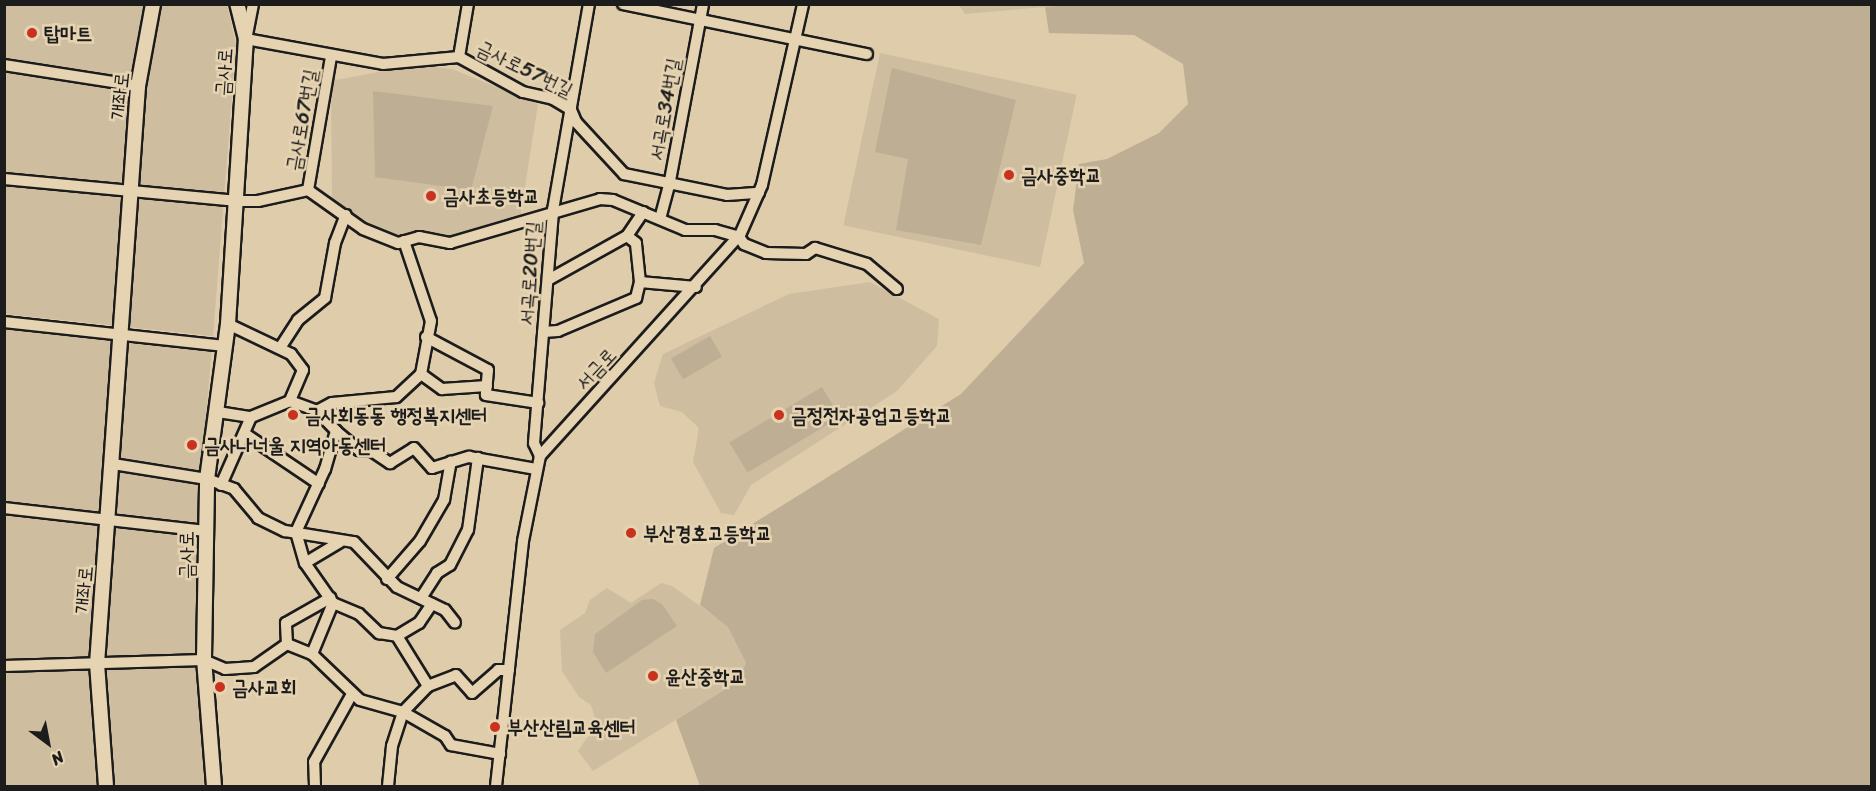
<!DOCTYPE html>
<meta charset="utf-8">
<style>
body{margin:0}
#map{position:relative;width:1876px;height:791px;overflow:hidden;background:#deccab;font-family:Sriracha,"Poor Story",sans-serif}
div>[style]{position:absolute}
.built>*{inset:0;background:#cebd9f;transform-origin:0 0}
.green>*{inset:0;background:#beaf94;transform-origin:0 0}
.roads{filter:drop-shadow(2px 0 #1c1c1c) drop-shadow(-2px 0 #1c1c1c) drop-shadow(0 2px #1c1c1c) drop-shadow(0 -2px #1c1c1c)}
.minor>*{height:10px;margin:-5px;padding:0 5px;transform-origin:5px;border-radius:5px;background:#e6d3b1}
.major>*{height:14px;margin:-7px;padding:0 7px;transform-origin:7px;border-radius:7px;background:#e6d3b1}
.dots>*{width:16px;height:16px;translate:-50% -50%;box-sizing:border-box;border:3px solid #e6d3b1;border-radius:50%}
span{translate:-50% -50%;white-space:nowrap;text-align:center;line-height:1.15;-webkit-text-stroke:5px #e6d3b1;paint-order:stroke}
.poi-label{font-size:20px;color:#1c1c1c;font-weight:700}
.left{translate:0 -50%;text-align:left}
.street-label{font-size:20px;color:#1c1c1c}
.frame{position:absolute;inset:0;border:6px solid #1c1c1c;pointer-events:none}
.north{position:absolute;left:18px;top:713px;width:60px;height:60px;-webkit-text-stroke:4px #e6d3b1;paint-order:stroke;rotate:148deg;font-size:16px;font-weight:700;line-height:24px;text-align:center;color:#1c1c1c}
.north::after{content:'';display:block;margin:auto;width:21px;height:27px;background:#1c1c1c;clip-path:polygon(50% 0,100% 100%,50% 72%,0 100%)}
</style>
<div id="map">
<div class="built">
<div style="clip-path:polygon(4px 5px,227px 5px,236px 45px,213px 336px,5px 314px)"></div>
<div style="clip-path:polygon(959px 5px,1068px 5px,965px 14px)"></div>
<div style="left:880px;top:53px;width:201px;height:176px;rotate:12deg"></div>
<div style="clip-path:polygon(415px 65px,452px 69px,538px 104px,520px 218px,448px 238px,389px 236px,332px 199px,331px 81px)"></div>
<div style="clip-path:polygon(870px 282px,939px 319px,937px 346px,897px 391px,751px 485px,734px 515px,721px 513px,693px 462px,699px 428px,682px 412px,660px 406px,654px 383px,663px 354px,789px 294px)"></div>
<div style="clip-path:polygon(4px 326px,212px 348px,199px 493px,197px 615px,204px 786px,5px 786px)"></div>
<div style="clip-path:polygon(661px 583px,672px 586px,728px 626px,746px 663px,737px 682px,593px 771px,578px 751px,597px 723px,591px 705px,579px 697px,562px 671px,560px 630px,585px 613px,590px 600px,607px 588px,631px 603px)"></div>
</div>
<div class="green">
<div style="clip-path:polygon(1068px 5px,1871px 5px,1871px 786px,700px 786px,676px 720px,737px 682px,746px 663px,728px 627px,700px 605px,714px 548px,961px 394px,1084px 263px,1073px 210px,1079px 164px,1107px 159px,1159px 133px,1188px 104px,1183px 64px,1134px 35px,1049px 33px,1045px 7px)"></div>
<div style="clip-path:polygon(892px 68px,1016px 100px,981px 245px,896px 230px,908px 159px,875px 152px)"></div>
<div style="clip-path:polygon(373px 91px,493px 106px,471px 190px,375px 177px)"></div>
<div style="left:710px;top:336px;width:24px;height:45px;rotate:60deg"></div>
<div style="left:822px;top:387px;width:35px;height:108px;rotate:59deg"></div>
<div style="clip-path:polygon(653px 599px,662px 604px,677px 626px,606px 673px,593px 652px,595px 634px,642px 600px)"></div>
</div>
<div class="roads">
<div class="minor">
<div style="left:253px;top:4px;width:36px;rotate:101deg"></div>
<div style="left:246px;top:39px;width:139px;rotate:10.3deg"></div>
<div style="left:383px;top:64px;width:76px;rotate:-5.3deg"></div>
<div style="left:459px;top:57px;width:73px;rotate:28.7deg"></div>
<div style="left:523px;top:92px;width:31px;rotate:13deg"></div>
<div style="left:553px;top:99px;width:21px;rotate:31deg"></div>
<div style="left:571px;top:110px;width:13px;rotate:67deg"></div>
<div style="left:576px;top:122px;width:71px;rotate:47.3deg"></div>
<div style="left:624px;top:174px;width:105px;rotate:11.5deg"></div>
<div style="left:727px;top:195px;width:32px;rotate:-4deg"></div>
<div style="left:623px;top:4px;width:249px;rotate:11.6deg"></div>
<div style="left:459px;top:57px;width:54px;rotate:-80.4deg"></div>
<div style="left:4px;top:65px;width:136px;rotate:8.9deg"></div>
<div style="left:4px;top:179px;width:232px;rotate:5.4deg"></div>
<div style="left:235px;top:201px;width:23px"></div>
<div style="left:258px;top:201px;width:51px;rotate:-12.4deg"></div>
<div style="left:308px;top:190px;width:67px;rotate:35.3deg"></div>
<div style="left:363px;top:229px;width:38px;rotate:22deg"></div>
<div style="left:398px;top:243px;width:22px;rotate:-16deg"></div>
<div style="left:419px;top:237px;width:32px;rotate:11deg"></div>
<div style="left:450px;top:243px;width:156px;rotate:-16.3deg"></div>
<div style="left:600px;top:199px;width:13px;rotate:4deg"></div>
<div style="left:613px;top:200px;width:78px;rotate:22.6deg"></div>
<div style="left:685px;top:230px;width:30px"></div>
<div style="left:715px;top:230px;width:25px;rotate:16deg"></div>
<div style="left:739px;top:237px;width:9px;rotate:54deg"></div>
<div style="left:744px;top:244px;width:24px;rotate:22deg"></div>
<div style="left:766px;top:253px;width:40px;rotate:1.4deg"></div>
<div style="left:806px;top:254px;width:11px;rotate:-34deg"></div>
<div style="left:815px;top:248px;width:54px;rotate:17.1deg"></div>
<div style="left:867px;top:264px;width:39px;rotate:40deg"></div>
<div style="left:308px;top:190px;width:135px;rotate:-80.2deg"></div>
<div style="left:660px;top:219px;width:34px;rotate:-75deg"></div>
<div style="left:669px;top:186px;width:185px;rotate:-79.4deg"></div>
<div style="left:404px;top:241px;width:84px;rotate:71.4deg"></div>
<div style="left:431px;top:321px;width:54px;rotate:100.7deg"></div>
<div style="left:548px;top:280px;width:90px;rotate:-29.1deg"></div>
<div style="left:627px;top:236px;width:29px;rotate:-56deg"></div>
<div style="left:640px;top:282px;width:56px;rotate:5.1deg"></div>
<div style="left:4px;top:322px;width:222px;rotate:6.2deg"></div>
<div style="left:228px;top:324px;width:70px;rotate:25.5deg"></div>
<div style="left:291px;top:354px;width:20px;rotate:53deg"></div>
<div style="left:303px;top:370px;width:34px;rotate:113deg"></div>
<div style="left:543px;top:332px;width:15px;rotate:-4deg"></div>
<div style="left:558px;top:331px;width:85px;rotate:-22.9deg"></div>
<div style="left:636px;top:298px;width:16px;rotate:-76deg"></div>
<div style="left:640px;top:282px;width:39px;rotate:-96deg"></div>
<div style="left:636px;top:243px;width:11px;rotate:-142deg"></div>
<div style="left:426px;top:337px;width:70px;rotate:28deg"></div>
<div style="left:488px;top:370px;width:25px;rotate:95deg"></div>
<div style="left:486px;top:395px;width:53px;rotate:8.7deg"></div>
<div style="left:280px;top:348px;width:33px;rotate:-57deg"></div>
<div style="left:298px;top:320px;width:35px;rotate:-39deg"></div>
<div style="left:325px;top:298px;width:56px;rotate:-79.7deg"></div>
<div style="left:335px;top:243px;width:30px;rotate:-69deg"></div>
<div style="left:421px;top:374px;width:34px;rotate:137deg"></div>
<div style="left:396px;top:397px;width:64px;rotate:174.6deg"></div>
<div style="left:332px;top:403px;width:17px;rotate:152deg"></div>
<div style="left:317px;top:411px;width:28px;rotate:46deg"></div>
<div style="left:336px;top:431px;width:40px;rotate:106deg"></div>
<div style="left:325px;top:469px;width:69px;rotate:114.7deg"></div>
<div style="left:296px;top:532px;width:32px;rotate:74deg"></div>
<div style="left:305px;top:563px;width:49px;rotate:55deg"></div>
<div style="left:333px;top:603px;width:28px;rotate:23deg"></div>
<div style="left:359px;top:614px;width:28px;rotate:44deg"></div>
<div style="left:379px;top:633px;width:18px;rotate:9deg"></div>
<div style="left:397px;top:636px;width:26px;rotate:-31deg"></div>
<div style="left:419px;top:623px;width:23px;rotate:-56deg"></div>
<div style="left:421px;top:374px;width:26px;rotate:36deg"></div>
<div style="left:442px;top:389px;width:45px;rotate:-3.8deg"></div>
<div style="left:218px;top:412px;width:33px;rotate:9deg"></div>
<div style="left:251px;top:417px;width:42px;rotate:-22.3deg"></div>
<div style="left:290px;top:401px;width:29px;rotate:20deg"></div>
<div style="left:336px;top:431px;width:30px;rotate:40deg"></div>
<div style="left:359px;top:450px;width:13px;rotate:4deg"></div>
<div style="left:372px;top:451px;width:22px;rotate:34deg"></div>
<div style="left:390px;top:463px;width:28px;rotate:-32deg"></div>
<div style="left:414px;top:448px;width:27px;rotate:48deg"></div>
<div style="left:432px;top:468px;width:39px;rotate:-17deg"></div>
<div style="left:469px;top:457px;width:68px;rotate:10.2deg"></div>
<div style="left:245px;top:434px;width:89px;rotate:34deg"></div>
<div style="left:540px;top:456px;width:14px;rotate:-115deg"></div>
<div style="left:534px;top:443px;width:234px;rotate:-85.3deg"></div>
<div style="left:553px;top:210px;width:209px;rotate:-80.1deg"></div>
<div style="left:113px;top:464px;width:95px;rotate:9.1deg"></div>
<div style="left:207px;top:479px;width:29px;rotate:20deg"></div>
<div style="left:234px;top:489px;width:38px;rotate:50deg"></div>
<div style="left:258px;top:518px;width:30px;rotate:26deg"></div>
<div style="left:285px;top:531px;width:70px;rotate:9.1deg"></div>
<div style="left:354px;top:542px;width:62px;rotate:46.3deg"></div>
<div style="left:397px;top:587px;width:53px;rotate:25.6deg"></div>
<div style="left:445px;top:610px;width:16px;rotate:52deg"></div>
<div style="left:221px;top:485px;width:74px;rotate:-66.2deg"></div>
<div style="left:4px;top:508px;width:203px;rotate:6.5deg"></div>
<div style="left:305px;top:563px;width:41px;rotate:-31deg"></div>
<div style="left:387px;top:579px;width:50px;rotate:-49deg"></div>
<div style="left:420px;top:541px;width:48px;rotate:-59.7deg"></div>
<div style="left:444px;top:500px;width:39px;rotate:-80deg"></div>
<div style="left:421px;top:598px;width:30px;rotate:-57deg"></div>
<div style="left:437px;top:573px;width:15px;rotate:-32deg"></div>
<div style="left:450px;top:565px;width:39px;rotate:-63deg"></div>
<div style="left:468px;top:530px;width:73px;rotate:-82.1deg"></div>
<div style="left:397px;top:636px;width:59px;rotate:58.2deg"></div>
<div style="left:287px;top:644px;width:21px;rotate:-93deg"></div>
<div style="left:286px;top:623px;width:51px;rotate:-29.6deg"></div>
<div style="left:312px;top:654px;width:55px;rotate:-67.6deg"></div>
<div style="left:4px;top:666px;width:200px;rotate:-1.7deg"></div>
<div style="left:204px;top:660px;width:23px;rotate:23deg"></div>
<div style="left:225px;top:669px;width:29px;rotate:-4deg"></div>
<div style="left:254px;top:667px;width:40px;rotate:-34.9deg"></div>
<div style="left:287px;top:644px;width:27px;rotate:22deg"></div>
<div style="left:312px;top:654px;width:66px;rotate:43.8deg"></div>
<div style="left:360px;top:700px;width:45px;rotate:15.6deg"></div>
<div style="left:403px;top:712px;width:48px;rotate:29.7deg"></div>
<div style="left:445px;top:736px;width:11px;rotate:56deg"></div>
<div style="left:451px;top:745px;width:50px;rotate:10.4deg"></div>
<div style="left:315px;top:786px;width:24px;rotate:-92deg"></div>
<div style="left:314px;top:762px;width:78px;rotate:-60.8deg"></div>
<div style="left:388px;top:786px;width:40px;rotate:-84.3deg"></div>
<div style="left:392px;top:746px;width:36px;rotate:-72deg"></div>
<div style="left:403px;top:712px;width:36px;rotate:-46deg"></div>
<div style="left:428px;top:686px;width:30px;rotate:-21deg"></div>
<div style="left:456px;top:675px;width:24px;rotate:48deg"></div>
<div style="left:472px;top:693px;width:35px;rotate:-41deg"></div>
<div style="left:498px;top:670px;width:11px"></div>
<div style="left:496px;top:786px;width:246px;rotate:-83.7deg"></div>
<div style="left:523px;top:541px;width:87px;rotate:-78.7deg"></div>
<div style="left:540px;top:456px;width:298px;rotate:-47.9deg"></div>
<div style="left:740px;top:235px;width:55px;rotate:-66.3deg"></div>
<div style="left:762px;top:185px;width:186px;rotate:-77.2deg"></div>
</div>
<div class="major">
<div style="left:106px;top:786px;width:122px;rotate:-94.2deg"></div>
<div style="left:97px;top:664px;width:579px;rotate:-85.94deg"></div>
<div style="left:138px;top:86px;width:83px;rotate:-79.6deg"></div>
<div style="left:214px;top:786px;width:128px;rotate:-94.5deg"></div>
<div style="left:204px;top:658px;width:179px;rotate:-89deg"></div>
<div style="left:207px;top:479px;width:156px;rotate:-82.3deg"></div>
<div style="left:228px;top:324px;width:286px;rotate:-86.4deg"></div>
<div style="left:246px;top:39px;width:36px;rotate:-104deg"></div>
</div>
</div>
<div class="dots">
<div style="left:32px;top:33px;background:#c8321e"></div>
<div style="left:1009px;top:175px;background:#c8321e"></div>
<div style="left:431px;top:196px;background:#c8321e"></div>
<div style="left:293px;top:415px;background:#c8321e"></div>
<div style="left:779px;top:415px;background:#c8321e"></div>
<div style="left:192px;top:445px;background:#c8321e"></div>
<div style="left:631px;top:533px;background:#c8321e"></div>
<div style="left:653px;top:676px;background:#c8321e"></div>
<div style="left:220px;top:687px;background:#c8321e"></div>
<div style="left:495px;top:727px;background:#c8321e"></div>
</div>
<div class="poi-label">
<span class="left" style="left:44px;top:33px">탑마트</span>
<span class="left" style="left:1021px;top:175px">금사중학교</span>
<span class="left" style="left:443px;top:196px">금사초등학교</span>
<span class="left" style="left:305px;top:415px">금사회동동 행정복지센터</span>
<span class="left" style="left:791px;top:415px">금정전자공업고등학교</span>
<span class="left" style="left:204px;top:445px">금사나너울 지역아동센터</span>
<span class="left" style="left:643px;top:533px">부산경호고등학교</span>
<span class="left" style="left:665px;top:676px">윤산중학교</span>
<span class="left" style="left:232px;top:687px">금사교회</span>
<span class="left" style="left:507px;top:727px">부산산림교육센터</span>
</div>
<div class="street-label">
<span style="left:525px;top:69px;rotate:26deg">금사로57번길</span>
<span style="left:224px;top:72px;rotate:-86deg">금사로</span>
<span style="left:120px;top:96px;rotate:-84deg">개좌로</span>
<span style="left:665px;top:109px;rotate:-80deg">서곡로34번길</span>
<span style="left:302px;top:120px;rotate:-80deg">금사로67번길</span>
<span style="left:530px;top:273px;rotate:-86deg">서곡로20번길</span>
<span style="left:596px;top:369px;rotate:-47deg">서금로</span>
<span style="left:186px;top:555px;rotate:-90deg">금사로</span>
<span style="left:84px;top:590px;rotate:-85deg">개좌로</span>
</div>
<div class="frame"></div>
<div class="north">N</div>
</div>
